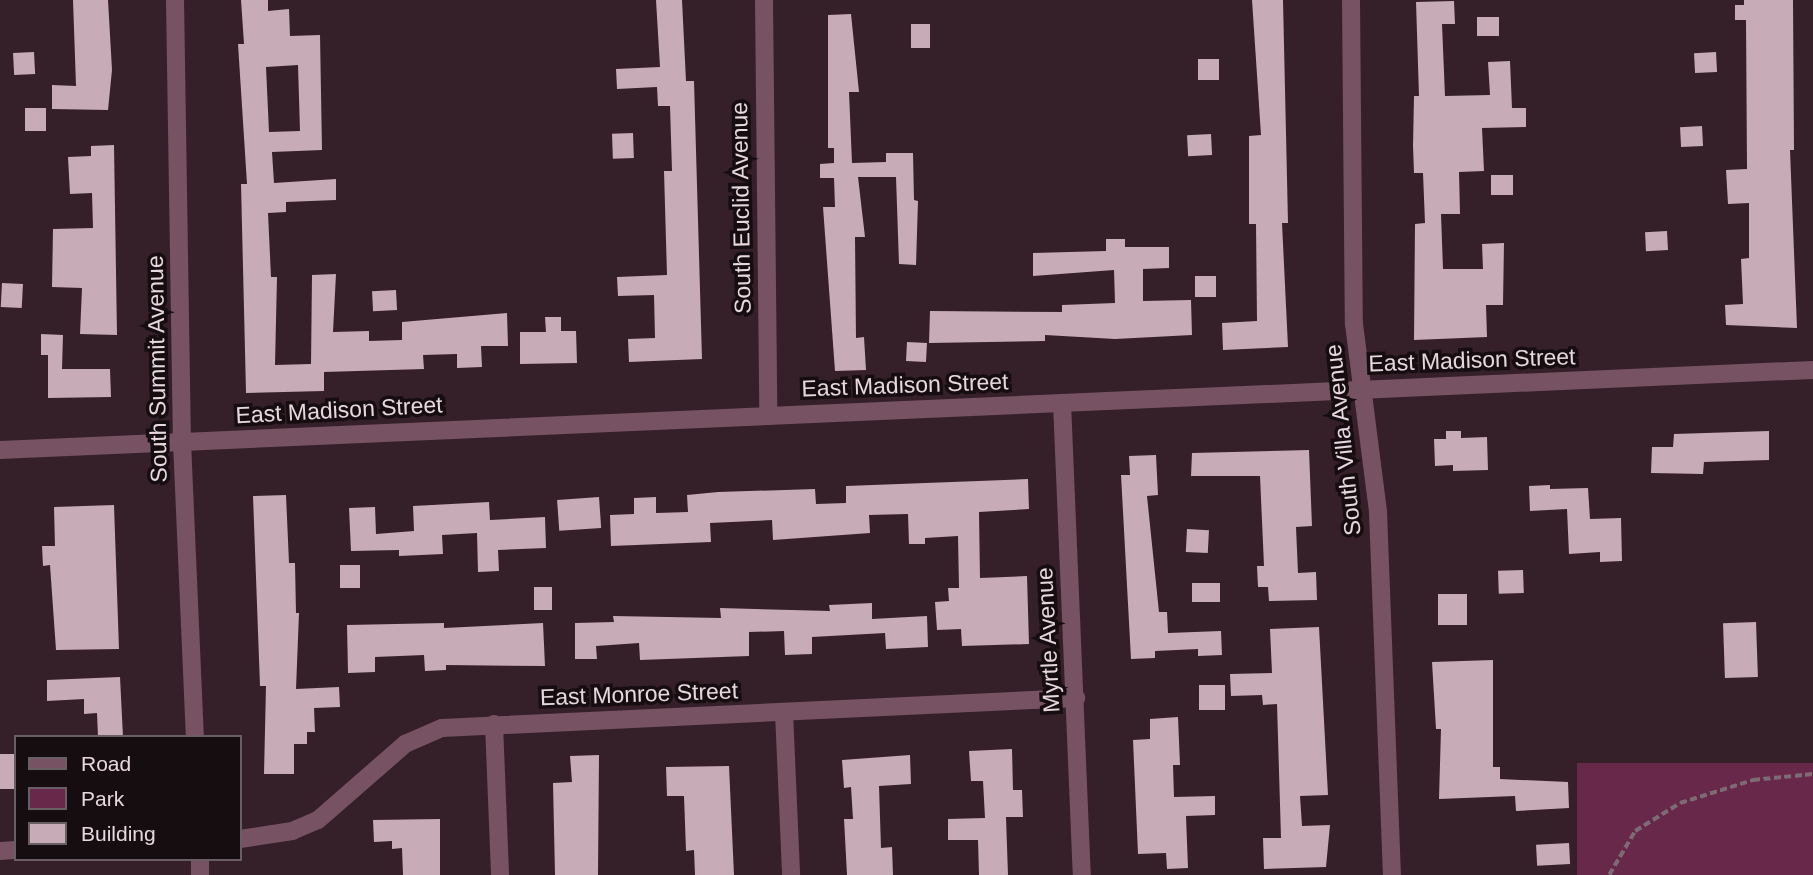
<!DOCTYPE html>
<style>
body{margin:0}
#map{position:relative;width:1813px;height:875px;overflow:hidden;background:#352029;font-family:Helvetica,sans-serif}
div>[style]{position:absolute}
.green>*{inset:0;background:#672849;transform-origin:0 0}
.building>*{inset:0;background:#c7abb7;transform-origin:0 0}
.path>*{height:3.5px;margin-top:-1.75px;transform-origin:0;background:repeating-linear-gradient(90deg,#7d6b73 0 7px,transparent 0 10.5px)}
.minor>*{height:18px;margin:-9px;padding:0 9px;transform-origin:9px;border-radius:9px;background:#775263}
span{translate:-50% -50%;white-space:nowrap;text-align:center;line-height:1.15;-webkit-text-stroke:7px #160d11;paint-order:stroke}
.street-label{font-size:23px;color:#e6d8de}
.legend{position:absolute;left:14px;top:735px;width:228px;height:126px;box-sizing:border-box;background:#160d11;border:2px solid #695e63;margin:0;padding:9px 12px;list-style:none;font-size:21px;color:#e6d8de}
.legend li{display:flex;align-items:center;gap:14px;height:35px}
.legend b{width:35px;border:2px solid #695e63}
</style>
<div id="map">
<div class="green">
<div style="left:1813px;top:763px;width:112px;height:236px;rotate:90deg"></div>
</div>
<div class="building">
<div style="clip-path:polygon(73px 0,108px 0,112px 70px,108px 110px,52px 109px,52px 85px,76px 86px)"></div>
<div style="clip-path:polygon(evenodd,241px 0,268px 0,268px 11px,289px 9px,290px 36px,320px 35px,322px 150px,272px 152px,274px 183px,336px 179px,336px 200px,286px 202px,286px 212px,268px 213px,271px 277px,277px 277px,275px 365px,311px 364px,312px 275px,336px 274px,333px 332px,369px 331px,369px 341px,402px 340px,402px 322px,507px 313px,508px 346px,481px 346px,482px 367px,457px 368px,457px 354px,423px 355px,424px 369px,324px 372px,324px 391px,246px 393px,241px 184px,247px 184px,238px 44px,244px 44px,241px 0,298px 65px,300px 131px,269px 132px,266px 67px,298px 65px)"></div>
<div style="clip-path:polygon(656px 0,682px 0,686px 81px,694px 81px,702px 359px,629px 362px,628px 339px,655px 338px,654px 295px,618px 296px,617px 277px,667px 275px,664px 171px,672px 171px,670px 106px,658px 106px,657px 87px,617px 89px,616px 69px,660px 67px)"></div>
<div style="clip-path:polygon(1252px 0,1283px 0,1288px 223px,1282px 223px,1288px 347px,1223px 350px,1222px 323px,1257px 321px,1256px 224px,1249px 224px,1249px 136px,1261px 135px)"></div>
<div style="clip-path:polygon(1744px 0,1793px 0,1794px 150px,1790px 150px,1797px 328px,1726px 325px,1725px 305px,1743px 304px,1741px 259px,1749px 258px,1749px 203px,1728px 204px,1726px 170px,1747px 169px,1746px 20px,1735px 20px,1735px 5px,1744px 5px)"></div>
<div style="clip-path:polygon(1454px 1px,1455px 24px,1442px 24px,1445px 96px,1490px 95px,1488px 62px,1510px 61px,1512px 108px,1526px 108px,1526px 127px,1482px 128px,1484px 171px,1459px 172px,1460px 214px,1441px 214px,1443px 269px,1483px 269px,1482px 244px,1504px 243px,1503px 305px,1486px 305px,1487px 337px,1414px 340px,1415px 224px,1425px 223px,1423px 173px,1414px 173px,1413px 146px,1414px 96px,1419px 96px,1416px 2px)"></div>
<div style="clip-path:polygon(851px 14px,859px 92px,849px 92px,852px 163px,886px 162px,886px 153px,913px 153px,914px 200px,918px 201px,916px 265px,899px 264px,896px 177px,858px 177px,865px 237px,855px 237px,856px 338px,864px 337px,866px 370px,835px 371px,823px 207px,835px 207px,834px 178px,820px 178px,820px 164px,834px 163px,834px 148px,828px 148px,828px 15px)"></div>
<div style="left:1477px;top:17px;width:22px;height:19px"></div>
<div style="left:930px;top:24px;width:24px;height:19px;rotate:90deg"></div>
<div style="left:34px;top:52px;width:22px;height:21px;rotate:87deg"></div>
<div style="left:1716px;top:52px;width:20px;height:22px;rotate:87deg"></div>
<div style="left:1198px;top:59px;width:21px;height:21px"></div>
<div style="left:25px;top:108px;width:21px;height:23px"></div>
<div style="left:1702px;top:126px;width:20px;height:22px;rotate:87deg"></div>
<div style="left:633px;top:133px;width:25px;height:21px;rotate:88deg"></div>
<div style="left:1211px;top:134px;width:21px;height:24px;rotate:87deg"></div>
<div style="clip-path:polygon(114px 145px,117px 335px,80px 334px,82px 288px,52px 287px,53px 229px,93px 228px,92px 193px,70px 194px,68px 157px,91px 156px,91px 146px)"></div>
<div style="left:1513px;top:175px;width:20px;height:22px;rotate:90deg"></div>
<div style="left:1667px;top:231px;width:19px;height:22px;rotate:87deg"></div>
<div style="clip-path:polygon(1106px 239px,1125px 239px,1125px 247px,1169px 247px,1169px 268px,1143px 269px,1143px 301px,1191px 300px,1192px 335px,1115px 339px,1045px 335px,1045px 341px,929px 343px,930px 311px,1062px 312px,1062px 305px,1115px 303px,1114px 270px,1033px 276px,1033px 253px,1106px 251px)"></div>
<div style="left:1195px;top:276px;width:21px;height:21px"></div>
<div style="left:2px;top:283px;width:21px;height:24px;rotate:3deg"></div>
<div style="left:396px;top:290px;width:20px;height:24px;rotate:87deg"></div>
<div style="clip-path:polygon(545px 317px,561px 317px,561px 331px,576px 331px,577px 363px,520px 364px,520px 332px,546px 332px)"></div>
<div style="clip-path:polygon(41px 334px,63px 335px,62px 369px,110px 369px,111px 397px,48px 398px,48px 355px,41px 355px)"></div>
<div style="left:907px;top:342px;width:20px;height:19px;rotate:3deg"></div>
<div style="clip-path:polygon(1446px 431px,1461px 431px,1461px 438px,1487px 437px,1488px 470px,1453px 471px,1453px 465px,1435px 466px,1434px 439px,1446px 439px)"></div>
<div style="clip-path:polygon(1769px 431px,1769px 460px,1704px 462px,1703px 474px,1651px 473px,1652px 447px,1673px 447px,1674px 434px)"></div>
<div style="clip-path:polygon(1309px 450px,1312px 526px,1296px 527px,1298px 573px,1316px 572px,1317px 600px,1269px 601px,1268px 587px,1258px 587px,1257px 566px,1264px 566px,1260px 476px,1191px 476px,1192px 453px)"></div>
<div style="clip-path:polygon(1156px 455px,1158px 495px,1147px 496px,1159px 612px,1167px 612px,1168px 633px,1221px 631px,1222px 655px,1198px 656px,1198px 649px,1155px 651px,1155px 658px,1131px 659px,1121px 475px,1130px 475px,1129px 456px)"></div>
<div style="clip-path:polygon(1028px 479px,1029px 509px,979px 512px,980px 578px,1027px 576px,1029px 644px,962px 646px,961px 629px,937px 630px,935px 602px,949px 601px,948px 588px,959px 588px,958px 536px,925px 538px,925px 544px,909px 544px,908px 514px,869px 515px,870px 533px,773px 540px,772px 520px,710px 523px,711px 542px,611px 546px,610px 515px,634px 514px,634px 498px,656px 497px,656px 513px,688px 512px,687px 495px,718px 492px,815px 489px,816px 504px,846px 503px,846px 486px)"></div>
<div style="clip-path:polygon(1550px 485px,1550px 489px,1588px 488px,1590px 519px,1621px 518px,1622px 561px,1600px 562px,1600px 552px,1569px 554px,1567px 509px,1530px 511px,1529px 486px)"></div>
<div style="clip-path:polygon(286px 495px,289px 563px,295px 563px,296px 613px,299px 613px,296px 689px,339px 687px,340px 707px,314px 708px,315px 732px,307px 732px,307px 744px,294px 744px,294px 774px,264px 774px,266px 686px,260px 686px,253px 496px)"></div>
<div style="left:599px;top:497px;width:31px;height:42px;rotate:86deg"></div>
<div style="clip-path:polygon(489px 502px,490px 520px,545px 517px,546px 548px,498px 550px,499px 571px,478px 572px,477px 533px,442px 535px,443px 554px,399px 556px,399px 550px,351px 551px,349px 508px,375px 507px,376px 534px,414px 531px,413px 506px)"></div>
<div style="clip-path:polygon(114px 505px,119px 649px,56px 650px,50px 565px,43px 566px,42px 546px,55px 546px,54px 507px)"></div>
<div style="left:1187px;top:529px;width:22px;height:23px;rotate:3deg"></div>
<div style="left:340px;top:565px;width:20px;height:23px"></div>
<div style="left:1523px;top:570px;width:23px;height:25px;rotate:88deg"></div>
<div style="left:1192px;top:583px;width:28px;height:19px"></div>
<div style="left:534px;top:587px;width:18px;height:23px"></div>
<div style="left:1438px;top:594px;width:29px;height:31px"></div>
<div style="clip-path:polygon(872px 603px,872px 619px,927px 616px,928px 647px,886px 649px,885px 633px,812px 637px,812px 654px,785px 655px,784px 631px,749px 632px,749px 656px,640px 660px,639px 643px,596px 646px,597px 659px,575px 659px,575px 623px,614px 622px,613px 616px,721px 618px,720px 608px,830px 611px,829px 605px)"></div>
<div style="left:1756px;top:622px;width:55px;height:33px;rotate:88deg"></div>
<div style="clip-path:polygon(444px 623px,444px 628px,543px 623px,545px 666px,446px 665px,446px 670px,425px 671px,424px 655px,375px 657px,375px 672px,348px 673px,347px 625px)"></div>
<div style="clip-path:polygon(1319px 627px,1328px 795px,1300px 796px,1302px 826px,1330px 825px,1326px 867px,1264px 869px,1263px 838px,1281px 838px,1277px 704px,1263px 705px,1262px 695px,1231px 696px,1230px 674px,1272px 673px,1270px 629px)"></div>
<div style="clip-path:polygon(1493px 660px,1493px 767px,1500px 767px,1500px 779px,1568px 782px,1569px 808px,1516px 811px,1515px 796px,1439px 799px,1441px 729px,1436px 729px,1432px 662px)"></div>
<div style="clip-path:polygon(120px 677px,123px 737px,98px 737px,97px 713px,84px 714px,84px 699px,47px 701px,47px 680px)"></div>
<div style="left:1199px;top:685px;width:26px;height:25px"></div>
<div style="clip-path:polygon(1178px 717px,1180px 765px,1173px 765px,1174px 797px,1215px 796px,1215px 815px,1186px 816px,1188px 868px,1167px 869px,1166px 853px,1138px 854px,1133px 740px,1150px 739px,1150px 719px)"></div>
<div style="clip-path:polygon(1012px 749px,1013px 790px,1022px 790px,1023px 817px,1006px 817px,1008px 875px,979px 875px,978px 840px,948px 840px,948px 819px,985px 818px,983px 781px,971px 781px,969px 751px)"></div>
<div style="left:16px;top:754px;width:35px;height:16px;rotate:90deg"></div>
<div style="clip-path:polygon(599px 755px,598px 875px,555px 875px,553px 783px,572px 782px,570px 756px)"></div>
<div style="clip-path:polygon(910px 755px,911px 784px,879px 786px,881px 848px,892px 847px,893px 875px,847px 875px,844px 819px,853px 819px,851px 787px,844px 788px,842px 760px)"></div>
<div style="clip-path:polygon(729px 766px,734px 875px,695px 875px,694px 850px,686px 851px,684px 796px,667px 796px,666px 767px)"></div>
<div style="clip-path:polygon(440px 819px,440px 875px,403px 875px,402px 848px,392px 849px,392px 841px,374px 842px,373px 820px)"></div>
<div style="left:1569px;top:843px;width:21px;height:33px;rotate:87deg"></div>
</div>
<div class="path">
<div style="left:1609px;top:875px;width:51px;rotate:-59.4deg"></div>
<div style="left:1635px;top:831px;width:53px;rotate:-31.9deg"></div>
<div style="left:1680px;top:803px;width:77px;rotate:-17.5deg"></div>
<div style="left:1753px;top:780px;width:60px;rotate:-5.7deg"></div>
</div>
<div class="minor">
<div style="left:175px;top:0;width:442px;rotate:89.1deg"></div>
<div style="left:182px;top:442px;width:295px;rotate:87.5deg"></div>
<div style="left:764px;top:0;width:416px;rotate:89.4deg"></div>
<div style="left:1351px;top:0;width:324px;rotate:89.5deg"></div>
<div style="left:1354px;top:324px;width:190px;rotate:82.7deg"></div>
<div style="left:1378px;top:512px;width:363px;rotate:87.8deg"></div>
<div style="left:1062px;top:403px;width:472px;rotate:87.6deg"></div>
<div style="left:0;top:450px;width:1815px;rotate:-2.53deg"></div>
<div style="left:784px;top:712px;width:163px;rotate:87.5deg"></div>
<div style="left:494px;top:724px;width:151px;rotate:87.7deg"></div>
<div style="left:240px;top:839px;width:53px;rotate:-8.7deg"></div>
<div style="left:292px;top:831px;width:28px;rotate:-23deg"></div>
<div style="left:318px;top:820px;width:116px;rotate:-41.1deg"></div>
<div style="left:405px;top:744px;width:40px;rotate:-23.4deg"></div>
<div style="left:442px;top:728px;width:635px;rotate:-2.71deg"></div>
<div style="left:0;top:851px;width:16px;rotate:-4deg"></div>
<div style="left:200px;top:859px;width:16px;rotate:90deg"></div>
</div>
<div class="street-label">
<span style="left:741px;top:208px;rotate:-91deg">South Euclid Avenue</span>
<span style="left:1472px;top:360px;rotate:-2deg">East Madison Street</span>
<span style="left:157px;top:369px;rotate:-91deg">South Summit Avenue</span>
<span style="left:905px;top:385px;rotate:-2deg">East Madison Street</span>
<span style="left:339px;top:410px;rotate:-3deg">East Madison Street</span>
<span style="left:1343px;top:440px;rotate:-96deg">South Villa Avenue</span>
<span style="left:1048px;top:640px;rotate:-93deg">Myrtle Avenue</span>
<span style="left:639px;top:694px;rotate:-2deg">East Monroe Street</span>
</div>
<ul class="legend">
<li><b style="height:9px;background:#775263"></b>Road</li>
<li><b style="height:19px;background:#672849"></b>Park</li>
<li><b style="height:19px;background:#c7abb7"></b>Building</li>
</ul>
</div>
